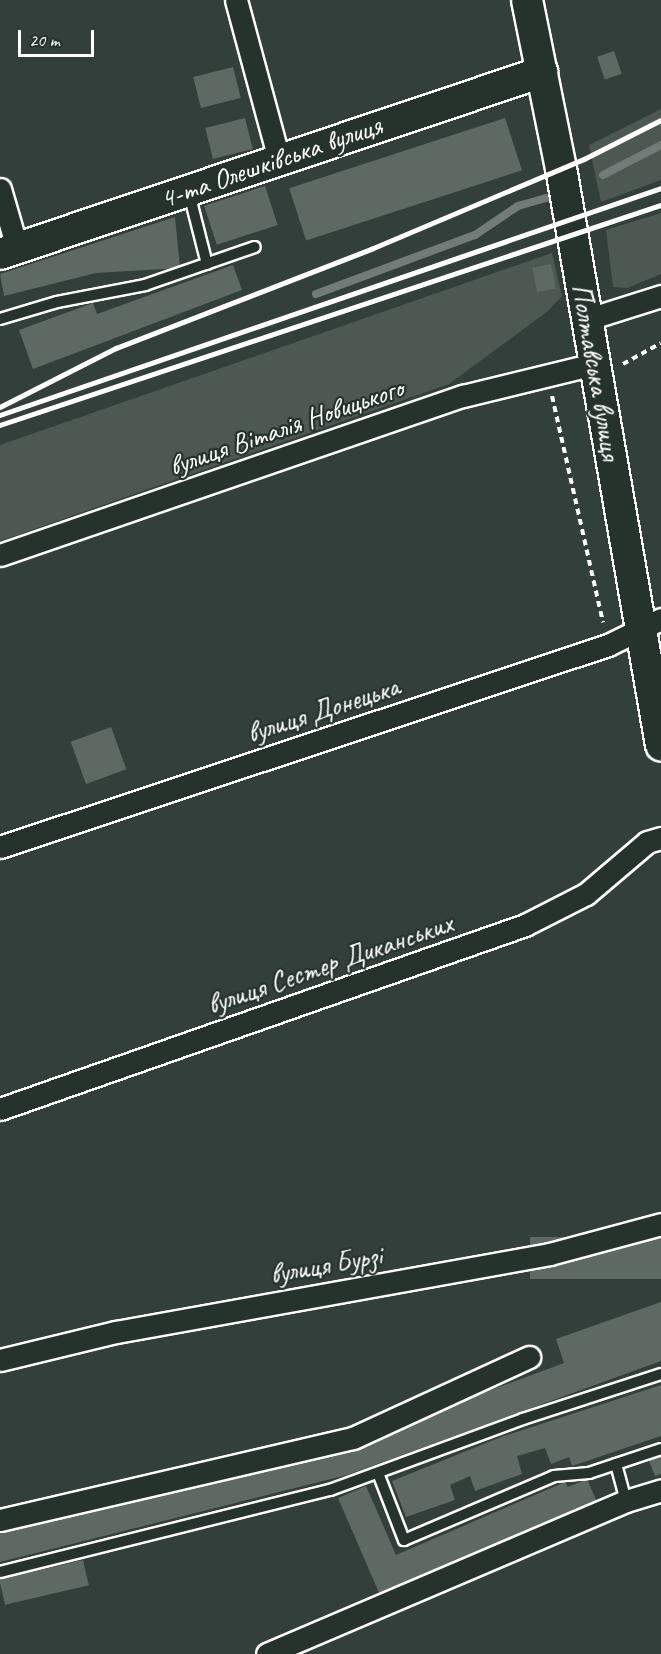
<!DOCTYPE html>
<meta charset="utf-8">
<style>
body{margin:0}
#map{position:relative;width:661px;height:1654px;overflow:hidden;background:#333f3a;font-family:Caveat,sans-serif}
div>[style]{position:absolute}
.green>*{inset:0;background:#4d5853}
.stream>*{height:8px;margin:-4px;padding:0 4px;transform-origin:4px;border-radius:4px;background:#737b78}
.building>*{inset:0;background:#5f6964;transform-origin:0 0}
.path>*{height:4px;margin-top:-2px;transform-origin:0;background:repeating-linear-gradient(90deg,#fff 0 6px,transparent 0 10.5px)}
.roads{filter:drop-shadow(2px 0 #fff) drop-shadow(-2px 0 #fff) drop-shadow(0 2px #fff) drop-shadow(0 -2px #fff)}
.lane>*{height:10px;margin:-5px;padding:0 5px;transform-origin:5px;border-radius:5px;background:#26332d}
.street>*{height:21px;margin:-10.5px;padding:0 10.5px;transform-origin:10.5px;border-radius:10.5px;background:#26332d}
.secondary>*{height:30px;margin:-15px;padding:0 15px;transform-origin:15px;border-radius:15px;background:#26332d}
.rail>*{height:4.5px;margin:-2.25px;padding:0 2.25px;transform-origin:2.25px;border-radius:2.25px;background:#fff}
span{translate:-50% -50%;white-space:nowrap;text-align:center;line-height:1.15;-webkit-text-stroke:4.5px #26332d;paint-order:stroke}
.street-label{font-size:28px;color:#fff}
.scale{position:absolute;left:18px;top:30px;width:76px;height:27px;box-sizing:border-box;border:3px solid #fff;border-top:0;padding-left:8px;font-size:18px;line-height:21px;white-space:nowrap;color:#fff;-webkit-text-stroke:4px #26332d;paint-order:stroke}
</style>
<div id="map">
<div class="green">
<div style="clip-path:polygon(661px 109px,661px 180px,601px 202px,589px 145px)"></div>
<div style="clip-path:polygon(661px 213px,661px 274px,627px 288px,613px 287px,606px 230px)"></div>
<div style="clip-path:polygon(552px 253px,562px 296px,548px 311px,449px 384px,0 541px,0 445px)"></div>
</div>
<div class="stream">
<div style="left:603px;top:175px;width:65px;rotate:-27.3deg"></div>
<div style="left:316px;top:294px;width:170px;rotate:-20.4deg"></div>
<div style="left:475px;top:235px;width:52px;rotate:-34deg"></div>
<div style="left:518px;top:206px;width:29px;rotate:-16deg"></div>
</div>
<div class="building">
<div style="left:614px;top:51px;width:24px;height:18px;rotate:71deg"></div>
<div style="left:233px;top:67px;width:32px;height:41px;rotate:76deg"></div>
<div style="left:245px;top:118px;width:32px;height:41px;rotate:76deg"></div>
<div style="left:505px;top:118px;width:55px;height:227px;rotate:72deg"></div>
<div style="left:265px;top:186px;width:41px;height:64px;rotate:72deg"></div>
<div style="clip-path:polygon(175px 217px,180px 268px,96px 273px,4px 296px,0 274px)"></div>
<div style="left:551px;top:264px;width:25px;height:19px;rotate:79deg"></div>
<div style="clip-path:polygon(233px 265px,242px 290px,33px 369px,19px 330px,93px 303px,97px 314px)"></div>
<div style="left:111px;top:727px;width:45px;height:43px;rotate:70deg"></div>
<div style="left:661px;top:1237px;width:42px;height:131px;rotate:90deg"></div>
<div style="clip-path:polygon(661px 1302px,661px 1361px,347px 1475px,0 1562px,0 1529px,338px 1447px,564px 1363px,556px 1339px)"></div>
<div style="clip-path:polygon(661px 1385px,661px 1436px,572px 1466px,569px 1457px,551px 1464px,545px 1448px,517px 1456px,522px 1474px,475px 1491px,470px 1476px,450px 1485px,455px 1500px,406px 1517px,392px 1481px,501px 1437px)"></div>
<div style="clip-path:polygon(661px 1456px,661px 1474px,655px 1476px,649px 1461px)"></div>
<div style="clip-path:polygon(587px 1479px,597px 1502px,380px 1595px,338px 1498px,366px 1486px,396px 1555px,565px 1482px,568px 1487px)"></div>
<div style="left:83px;top:1560px;width:26px;height:86px;rotate:77deg"></div>
</div>
<div class="path">
<div style="left:623px;top:364px;width:43px;rotate:-28.9deg"></div>
<div style="left:552px;top:396px;width:232px;rotate:77.3deg"></div>
</div>
<div class="roads">
<div class="lane">
<div style="left:189px;top:193px;width:73px;rotate:75.8deg"></div>
<div style="left:0;top:319px;width:59px;rotate:-16.6deg"></div>
<div style="left:57px;top:302px;width:90px;rotate:-10.9deg"></div>
<div style="left:145px;top:285px;width:116px;rotate:-19.1deg"></div>
<div style="left:616px;top:1464px;width:38px;rotate:75deg"></div>
<div style="left:378px;top:1473px;width:72px;rotate:68.8deg"></div>
<div style="left:404px;top:1540px;width:163px;rotate:-23.1deg"></div>
<div style="left:554px;top:1476px;width:35px;rotate:-5deg"></div>
<div style="left:589px;top:1473px;width:76px;rotate:-18.4deg"></div>
<div style="left:0;top:1572px;width:340px;rotate:-14deg"></div>
<div style="left:330px;top:1490px;width:206px;rotate:-20.2deg"></div>
<div style="left:523px;top:1419px;width:145px;rotate:-18.1deg"></div>
</div>
<div class="street">
<div style="left:236px;top:0;width:165px;rotate:74.9deg"></div>
<div style="left:0;top:189px;width:61px;rotate:73.9deg"></div>
<div style="left:588px;top:319px;width:77px;rotate:-17.5deg"></div>
<div style="left:0;top:555px;width:490px;rotate:-19deg"></div>
<div style="left:463px;top:396px;width:135px;rotate:-13.7deg"></div>
<div style="left:0;top:847px;width:641px;rotate:-18.38deg"></div>
<div style="left:608px;top:645px;width:59px;rotate:-26.1deg"></div>
<div style="left:0;top:1109px;width:556px;rotate:-19.31deg"></div>
<div style="left:525px;top:925px;width:68px;rotate:-26.9deg"></div>
<div style="left:586px;top:894px;width:80px;rotate:-40.4deg"></div>
<div style="left:647px;top:842px;width:15px;rotate:-16deg"></div>
<div style="left:0;top:1360px;width:119px;rotate:-13.6deg"></div>
<div style="left:116px;top:1332px;width:441px;rotate:-10.2deg"></div>
<div style="left:550px;top:1254px;width:115px;rotate:-15.1deg"></div>
<div style="left:0;top:1520px;width:362px;rotate:-13.1deg"></div>
<div style="left:353px;top:1438px;width:194px;rotate:-24.7deg"></div>
<div style="left:267px;top:1654px;width:390px;rotate:-23.1deg"></div>
<div style="left:626px;top:1501px;width:37px;rotate:-17deg"></div>
</div>
<div class="secondary">
<div style="left:527px;top:0;width:171px;rotate:78.6deg"></div>
<div style="left:561px;top:168px;width:586px;rotate:80.17deg"></div>
<div style="left:0;top:254px;width:572px;rotate:-18.56deg"></div>
</div>
</div>
<div class="rail">
<div style="left:0;top:407px;width:130px;rotate:-27deg"></div>
<div style="left:116px;top:348px;width:274px;rotate:-21.2deg"></div>
<div style="left:371px;top:249px;width:231px;rotate:-22.9deg"></div>
<div style="left:584px;top:159px;width:86px;rotate:-26.9deg"></div>
<div style="left:0;top:415px;width:699px;rotate:-18.95deg"></div>
<div style="left:0;top:425px;width:697px;rotate:-18.41deg"></div>
</div>
<div class="street-label">
<span style="left:271px;top:162px;rotate:-19deg">4-та Олешківська вулиця</span>
<span style="left:596px;top:372px;rotate:80deg">Полтавська вулиця</span>
<span style="left:286px;top:427px;rotate:-19deg">вулиця Віталія Новицького</span>
<span style="left:323px;top:710px;rotate:-18deg">вулиця Донецька</span>
<span style="left:330px;top:964px;rotate:-19deg">вулиця Сестер Диканських</span>
<span style="left:326px;top:1265px;rotate:-10deg">вулиця Бурзі</span>
</div>
<div class="scale">20 m</div>
</div>
